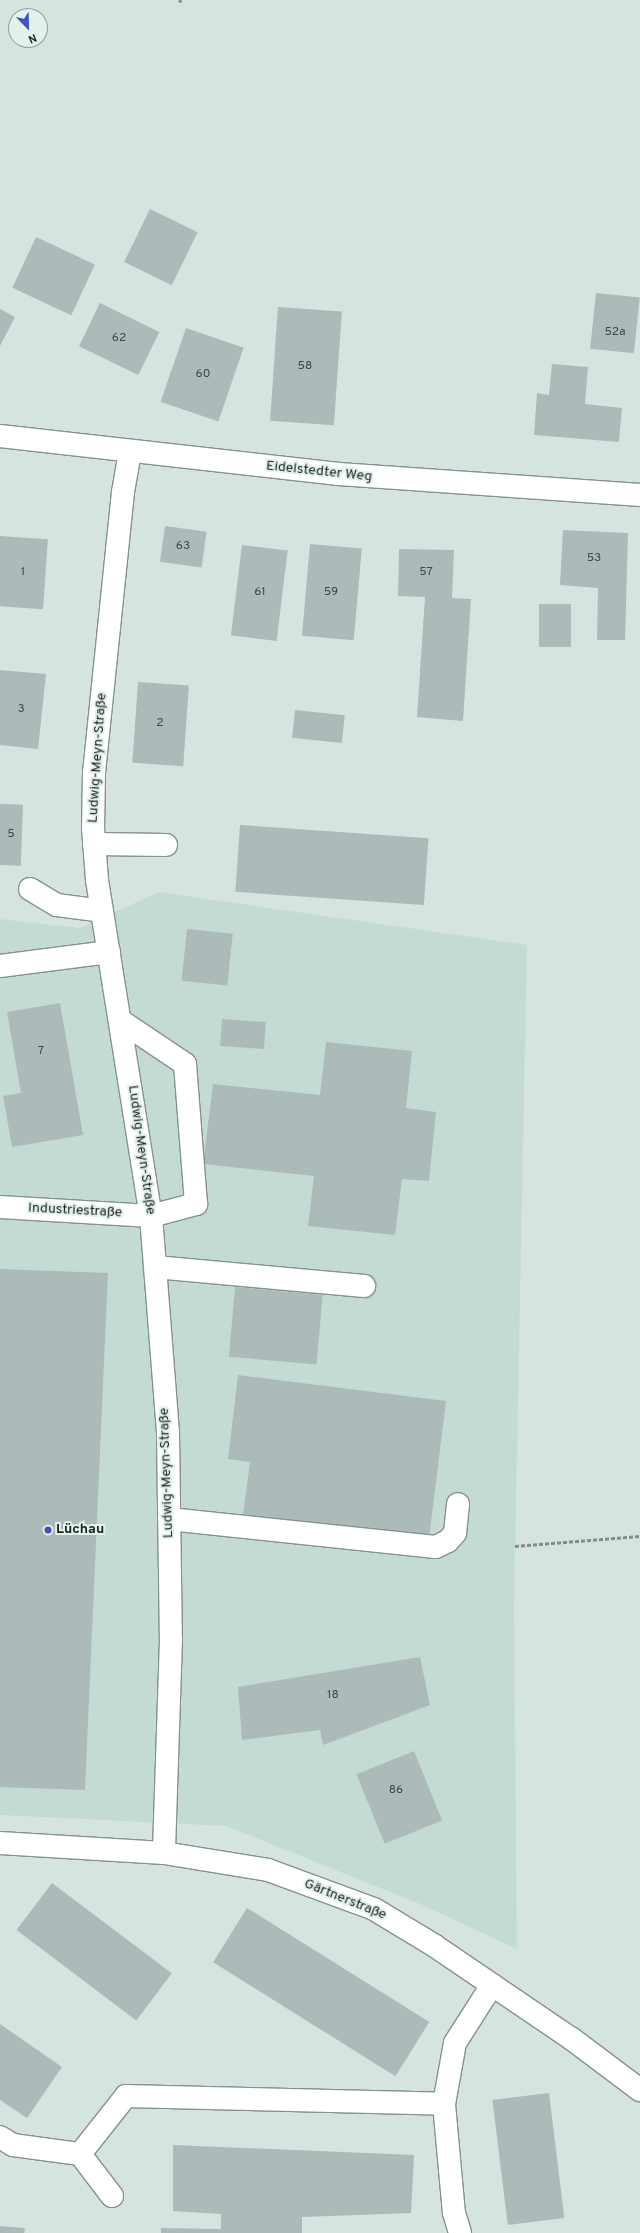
<!DOCTYPE html>
<meta charset="utf-8">
<style>
body{margin:0}
#map{position:relative;width:640px;height:2233px;overflow:hidden;background:#d6e4df;font-family:Overpass,sans-serif}
div>[style]{position:absolute}
.built>*{inset:0;background:#c4dbd3}
.building>*{inset:0;background:#acbbba;transform-origin:0 0}
.path>*{height:2.5px;margin-top:-1.25px;transform-origin:0;background:repeating-linear-gradient(90deg,#828c89 0 4px,transparent 0 6px)}
.roads{filter:drop-shadow(1px 0 #84928d) drop-shadow(-1px 0 #84928d) drop-shadow(0 1px #84928d) drop-shadow(0 -1px #84928d)}
.minor>*{height:22px;margin:-11px;padding:0 11px;transform-origin:11px;border-radius:11px;background:#fff}
.dots>*{width:11px;height:11px;translate:-50% -50%;box-sizing:border-box;border:2px solid #e3f1ec;border-radius:50%}
span{translate:-50% -50%;white-space:nowrap;text-align:center;line-height:1.15;-webkit-text-stroke:4px #e3f1ec;paint-order:stroke}
.number-label{font-size:12px;color:#404846}
.number-label span{-webkit-text-stroke-width:0}
.street-label{font-size:14px;color:#1c2120}
.poi-label{font-size:14px;color:#1c2120;font-weight:700}
.left{translate:0 -50%;text-align:left}
.north{position:absolute;left:8px;top:8px;width:40px;height:40px;box-sizing:border-box;background:#e3f1ec;border:1px solid #939e9a;border-radius:50%;rotate:157deg;font-size:11px;font-weight:700;line-height:16px;text-align:center;color:#1c2120}
.north::after{content:'';display:block;margin:auto;width:14px;height:18px;background:#4051c5;clip-path:polygon(50% 0,100% 100%,50% 72%,0 100%)}
</style>
<div id="map">
<div class="built">
<div style="clip-path:polygon(159px 892px,527px 945px,514px 1606px,517px 1949px,420px 1904px,226px 1826px,0 1815px,0 919px,80px 928px)"></div>
</div>
<div class="building">
<div style="left:150px;top:209px;width:53px;height:59px;rotate:26deg"></div>
<div style="left:36px;top:237px;width:65px;height:56px;rotate:25deg"></div>
<div style="left:596px;top:293px;width:44px;height:56px;rotate:6deg"></div>
<div style="left:100px;top:303px;width:66px;height:48px;rotate:26deg"></div>
<div style="left:278px;top:307px;width:64px;height:114px;rotate:4deg"></div>
<div style="clip-path:polygon(0 309px,15px 317px,0 346px)"></div>
<div style="left:186px;top:328px;width:61px;height:78px;rotate:19deg"></div>
<div style="clip-path:polygon(552px 364px,588px 367px,585px 404px,622px 408px,619px 442px,534px 435px,537px 393px,549px 395px)"></div>
<div style="left:165px;top:526px;width:42px;height:36px;rotate:8deg"></div>
<div style="clip-path:polygon(563px 530px,628px 533px,625px 640px,597px 640px,598px 588px,560px 585px)"></div>
<div style="left:0;top:536px;width:48px;height:70px;rotate:4deg"></div>
<div style="left:310px;top:544px;width:52px;height:92px;rotate:5deg"></div>
<div style="left:242px;top:545px;width:46px;height:91px;rotate:7deg"></div>
<div style="clip-path:polygon(399px 549px,454px 550px,452px 598px,471px 599px,463px 721px,417px 717px,425px 597px,398px 596px)"></div>
<div style="left:539px;top:604px;width:32px;height:43px"></div>
<div style="clip-path:polygon(0 670px,46px 674px,38px 749px,0 745px)"></div>
<div style="left:138px;top:682px;width:51px;height:81px;rotate:4deg"></div>
<div style="left:295px;top:710px;width:50px;height:28px;rotate:6deg"></div>
<div style="left:0;top:804px;width:23px;height:61px;rotate:2deg"></div>
<div style="left:240px;top:825px;width:189px;height:67px;rotate:4deg"></div>
<div style="left:187px;top:929px;width:46px;height:52px;rotate:6deg"></div>
<div style="clip-path:polygon(60px 1003px,83px 1135px,12px 1147px,3px 1096px,21px 1093px,7px 1012px)"></div>
<div style="left:222px;top:1019px;width:44px;height:27px;rotate:4deg"></div>
<div style="clip-path:polygon(326px 1042px,412px 1051px,406px 1108px,436px 1112px,429px 1181px,402px 1179px,395px 1235px,308px 1226px,314px 1176px,203px 1164px,213px 1084px,320px 1095px)"></div>
<div style="clip-path:polygon(0 1269px,108px 1273px,85px 1790px,0 1787px)"></div>
<div style="left:235px;top:1287px;width:88px;height:70px;rotate:5deg"></div>
<div style="clip-path:polygon(238px 1375px,446px 1401px,429px 1538px,243px 1515px,250px 1462px,228px 1459px)"></div>
<div style="clip-path:polygon(420px 1657px,430px 1705px,323px 1745px,320px 1730px,242px 1740px,238px 1687px)"></div>
<div style="left:414px;top:1751px;width:75px;height:62px;rotate:68deg"></div>
<div style="left:52px;top:1883px;width:150px;height:59px;rotate:37deg"></div>
<div style="left:247px;top:1908px;width:215px;height:64px;rotate:32deg"></div>
<div style="clip-path:polygon(0 2024px,62px 2067px,27px 2118px,0 2100px)"></div>
<div style="left:549px;top:2093px;width:126px;height:57px;rotate:83deg"></div>
<div style="clip-path:polygon(173px 2145px,414px 2155px,411px 2213px,302px 2217px,302px 2233px,161px 2233px,161px 2228px,221px 2229px,221px 2214px,173px 2211px)"></div>
<div style="clip-path:polygon(0 2226px,25px 2228px,24px 2233px,0 2233px)"></div>
</div>
<div class="path">
<div style="left:179px;top:2px;width:3px;rotate:-45deg"></div>
<div style="left:515px;top:1546px;width:125px;rotate:-4.6deg"></div>
</div>
<div class="roads">
<div class="minor">
<div style="left:0;top:436px;width:341px;rotate:6.4deg"></div>
<div style="left:339px;top:474px;width:302px;rotate:4deg"></div>
<div style="left:130px;top:452px;width:41px;rotate:99.9deg"></div>
<div style="left:123px;top:492px;width:282px;rotate:95.9deg"></div>
<div style="left:94px;top:773px;width:55px;rotate:91deg"></div>
<div style="left:93px;top:828px;width:52px;rotate:85.6deg"></div>
<div style="left:97px;top:880px;width:340px;rotate:80.9deg"></div>
<div style="left:151px;top:1216px;width:218px;rotate:85.5deg"></div>
<div style="left:168px;top:1433px;width:206px;rotate:89.2deg"></div>
<div style="left:171px;top:1639px;width:214px;rotate:91.9deg"></div>
<div style="left:94px;top:844px;width:72px;rotate:0.8deg"></div>
<div style="left:30px;top:889px;width:31px;rotate:31deg"></div>
<div style="left:57px;top:905px;width:45px;rotate:7.6deg"></div>
<div style="left:0;top:966px;width:110px;rotate:-7.3deg"></div>
<div style="left:0;top:1207px;width:151px;rotate:3.4deg"></div>
<div style="left:151px;top:1216px;width:47px;rotate:-14.9deg"></div>
<div style="left:196px;top:1204px;width:140px;rotate:-94.5deg"></div>
<div style="left:185px;top:1064px;width:77px;rotate:-146.1deg"></div>
<div style="left:155px;top:1267px;width:210px;rotate:5.2deg"></div>
<div style="left:169px;top:1519px;width:268px;rotate:6deg"></div>
<div style="left:436px;top:1547px;width:13px;rotate:-27deg"></div>
<div style="left:448px;top:1541px;width:11px;rotate:-49deg"></div>
<div style="left:455px;top:1533px;width:29px;rotate:-84deg"></div>
<div style="left:0;top:1843px;width:164px;rotate:3.5deg"></div>
<div style="left:164px;top:1853px;width:105px;rotate:9.3deg"></div>
<div style="left:268px;top:1870px;width:113px;rotate:20.2deg"></div>
<div style="left:374px;top:1909px;width:71px;rotate:31.2deg"></div>
<div style="left:435px;top:1946px;width:166px;rotate:34.2deg"></div>
<div style="left:572px;top:2039px;width:85px;rotate:36.9deg"></div>
<div style="left:444px;top:2104px;width:109px;rotate:84.8deg"></div>
<div style="left:454px;top:2213px;width:21px;rotate:73deg"></div>
<div style="left:0;top:2137px;width:15px;rotate:32deg"></div>
<div style="left:13px;top:2145px;width:68px;rotate:7.7deg"></div>
<div style="left:112px;top:2196px;width:53px;rotate:-127.3deg"></div>
<div style="left:80px;top:2154px;width:74px;rotate:-51.6deg"></div>
<div style="left:126px;top:2096px;width:318px;rotate:1.4deg"></div>
<div style="left:444px;top:2104px;width:62px;rotate:-79.8deg"></div>
<div style="left:455px;top:2043px;width:69px;rotate:-57.5deg"></div>
</div>
</div>
<div class="dots">
<div style="left:48px;top:1530px;background:#4051c5"></div>
</div>
<div class="number-label">
<span style="left:615px;top:333px">52a</span>
<span style="left:119px;top:339px">62</span>
<span style="left:305px;top:367px">58</span>
<span style="left:203px;top:375px">60</span>
<span style="left:183px;top:547px">63</span>
<span style="left:594px;top:559px">53</span>
<span style="left:23px;top:573px">1</span>
<span style="left:426px;top:573px">57</span>
<span style="left:260px;top:593px">61</span>
<span style="left:331px;top:593px">59</span>
<span style="left:21px;top:710px">3</span>
<span style="left:160px;top:724px">2</span>
<span style="left:11px;top:835px">5</span>
<span style="left:41px;top:1052px">7</span>
<span style="left:333px;top:1696px">18</span>
<span style="left:396px;top:1791px">86</span>
</div>
<div class="street-label">
<span style="left:319px;top:472px;rotate:6deg">Eidelstedter Weg</span>
<span style="left:98px;top:758px;rotate:-86deg">Ludwig-Meyn-Straße</span>
<span style="left:141px;top:1150px;rotate:82deg">Ludwig-Meyn-Straße</span>
<span style="left:75px;top:1211px;rotate:3deg">Industriestraße</span>
<span style="left:167px;top:1473px;rotate:-92deg">Ludwig-Meyn-Straße</span>
<span style="left:345px;top:1900px;rotate:22deg">Gärtnerstraße</span>
</div>
<div class="poi-label">
<span class="left" style="left:56px;top:1530px">Lüchau</span>
</div>
<div class="north">N</div>
</div>
